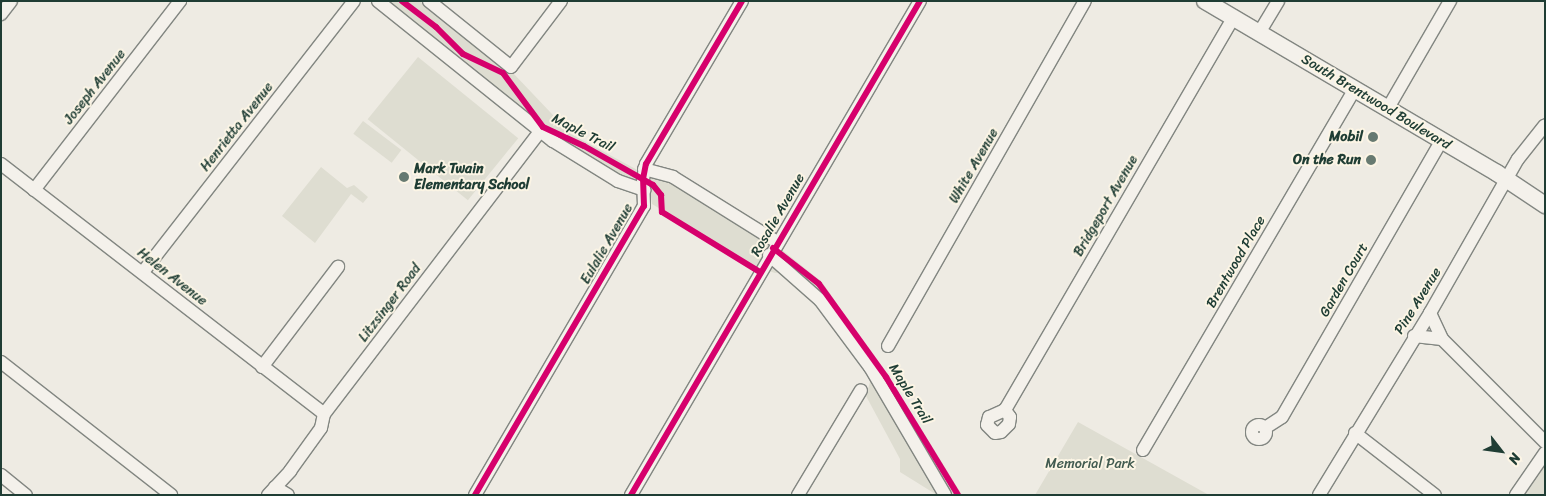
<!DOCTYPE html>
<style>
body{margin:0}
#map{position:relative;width:1546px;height:496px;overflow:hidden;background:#eeebe3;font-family:Sriracha,sans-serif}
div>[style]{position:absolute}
.green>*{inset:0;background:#deddd1;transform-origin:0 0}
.roads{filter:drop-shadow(1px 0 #828681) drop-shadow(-1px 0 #828681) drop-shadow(0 1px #828681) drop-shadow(0 -1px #828681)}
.minor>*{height:12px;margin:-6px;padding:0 6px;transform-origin:6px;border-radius:6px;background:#f4f1eb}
.minor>.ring{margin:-6px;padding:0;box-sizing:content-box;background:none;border:12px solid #f4f1eb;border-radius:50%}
.major>*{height:16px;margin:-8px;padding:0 8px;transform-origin:8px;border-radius:8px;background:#f4f1eb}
.cycleway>*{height:6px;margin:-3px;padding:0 3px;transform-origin:3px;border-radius:3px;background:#d6006c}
.dots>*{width:14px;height:14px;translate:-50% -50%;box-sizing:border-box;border:2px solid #fcf5e5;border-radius:50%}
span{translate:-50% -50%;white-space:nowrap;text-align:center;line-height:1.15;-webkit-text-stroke:4px #fcf5e5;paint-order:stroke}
.street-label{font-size:14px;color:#1f3d34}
.poi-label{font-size:14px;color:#1f3d34;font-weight:700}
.right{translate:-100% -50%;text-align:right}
.left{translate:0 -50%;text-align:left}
.park-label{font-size:14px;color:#425b50}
.frame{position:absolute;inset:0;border:2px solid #1f3d34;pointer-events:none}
.north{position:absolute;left:1476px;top:426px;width:50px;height:50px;-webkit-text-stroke:4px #fcf5e5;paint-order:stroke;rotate:120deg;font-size:14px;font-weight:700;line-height:20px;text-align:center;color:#1f3d34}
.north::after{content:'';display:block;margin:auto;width:18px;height:22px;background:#1f3d34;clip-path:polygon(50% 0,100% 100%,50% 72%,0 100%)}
</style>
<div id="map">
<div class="green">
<div style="clip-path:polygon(385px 1px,420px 1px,513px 73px,571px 134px,654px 179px,662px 177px,781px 249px,822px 282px,906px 404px,962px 495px,937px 495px,900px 472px,900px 459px,866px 396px,872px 375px,818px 303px,783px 272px,775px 273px,755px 266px,652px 204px,650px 189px,612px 173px,564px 142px)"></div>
<div style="left:418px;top:57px;width:129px;height:80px;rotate:39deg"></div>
<div style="left:363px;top:121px;width:48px;height:16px;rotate:37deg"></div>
<div style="clip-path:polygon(321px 167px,347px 188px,354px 185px,368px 197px,363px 203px,351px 194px,315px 243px,282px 216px)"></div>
<div style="clip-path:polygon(1078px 422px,1200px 490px,1209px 495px,1035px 495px)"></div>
<div style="clip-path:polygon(1545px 453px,1545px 495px,1516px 495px)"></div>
</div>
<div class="roads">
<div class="minor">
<div style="left:378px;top:1px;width:224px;rotate:38.7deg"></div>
<div style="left:553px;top:141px;width:76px;rotate:31.6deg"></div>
<div style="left:618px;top:181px;width:28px;rotate:19deg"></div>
<div style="left:429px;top:1px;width:105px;rotate:38.8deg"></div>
<div style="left:511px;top:67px;width:83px;rotate:-52.9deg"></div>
<div style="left:1px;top:14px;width:16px;rotate:-52deg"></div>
<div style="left:1259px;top:33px;width:37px;rotate:-59deg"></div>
<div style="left:1388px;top:108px;width:124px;rotate:-59.9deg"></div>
<div style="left:1px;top:164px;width:408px;rotate:37.7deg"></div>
<div style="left:644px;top:169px;width:30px;rotate:15deg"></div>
<div style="left:673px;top:177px;width:123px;rotate:32deg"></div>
<div style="left:34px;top:190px;width:239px;rotate:-52.3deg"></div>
<div style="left:769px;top:255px;width:68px;rotate:41.4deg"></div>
<div style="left:820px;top:300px;width:84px;rotate:53.3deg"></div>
<div style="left:870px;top:367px;width:148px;rotate:59.6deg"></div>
<div style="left:143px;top:272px;width:343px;rotate:-52.1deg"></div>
<div style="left:1430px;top:313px;width:29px;rotate:65deg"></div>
<div style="left:1442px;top:339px;width:146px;rotate:45deg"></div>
<div style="left:1414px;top:336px;width:28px;rotate:6deg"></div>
<div style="left:888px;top:346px;width:397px;rotate:-60.3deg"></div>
<div style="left:1px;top:362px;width:216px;rotate:38deg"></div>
<div style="left:262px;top:367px;width:126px;rotate:-52.8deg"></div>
<div style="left:1005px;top:410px;width:17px;rotate:156deg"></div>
<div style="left:989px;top:417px;width:8px;rotate:104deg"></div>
<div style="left:987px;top:425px;width:11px;rotate:45deg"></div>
<div style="left:995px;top:433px;width:6px;rotate:-9deg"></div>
<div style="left:1001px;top:432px;width:11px;rotate:-45deg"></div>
<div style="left:1009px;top:424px;width:7px;rotate:-82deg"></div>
<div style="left:1010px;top:417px;width:9px;rotate:-126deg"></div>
<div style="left:1005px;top:410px;width:453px;rotate:-59.8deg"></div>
<div class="ring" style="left:1252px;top:425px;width:2px;height:2px"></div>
<div style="left:1265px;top:428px;width:20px;rotate:-33deg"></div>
<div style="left:1282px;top:417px;width:320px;rotate:-60deg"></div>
<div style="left:1355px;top:433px;width:101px;rotate:37.8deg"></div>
<div style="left:1143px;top:450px;width:419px;rotate:-59.6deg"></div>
<div style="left:1px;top:475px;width:32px;rotate:39deg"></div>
<div style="left:275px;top:487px;width:15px;rotate:32deg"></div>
<div style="left:268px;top:495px;width:33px;rotate:-47deg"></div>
<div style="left:290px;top:471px;width:53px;rotate:-54.2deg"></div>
<div style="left:321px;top:428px;width:14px;rotate:-78deg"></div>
<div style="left:324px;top:414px;width:356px;rotate:-52.6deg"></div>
<div style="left:475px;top:495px;width:335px;rotate:-59.7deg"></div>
<div style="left:644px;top:206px;width:27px;rotate:-92deg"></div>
<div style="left:643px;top:179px;width:15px;rotate:-79deg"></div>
<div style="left:646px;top:164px;width:189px;rotate:-59.5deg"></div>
<div style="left:631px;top:495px;width:572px;rotate:-59.67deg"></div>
<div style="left:798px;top:495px;width:122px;rotate:-59deg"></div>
<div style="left:1319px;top:495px;width:213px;rotate:-58.6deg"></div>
<div style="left:1430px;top:313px;width:177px;rotate:-60.3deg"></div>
<div style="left:1518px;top:159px;width:43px;rotate:-51.5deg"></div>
<div style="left:1516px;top:495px;width:51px;rotate:-55.4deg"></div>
</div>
<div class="major">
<div style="left:1205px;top:1px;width:339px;rotate:30.5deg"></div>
<div style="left:1497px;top:173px;width:58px;rotate:33.7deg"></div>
</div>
</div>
<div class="cycleway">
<div style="left:402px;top:1px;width:43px;rotate:37.4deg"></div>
<div style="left:436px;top:27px;width:38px;rotate:45deg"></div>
<div style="left:463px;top:54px;width:44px;rotate:25.4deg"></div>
<div style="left:503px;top:73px;width:67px;rotate:53.5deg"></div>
<div style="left:543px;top:127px;width:45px;rotate:24.9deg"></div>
<div style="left:584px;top:146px;width:79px;rotate:29.5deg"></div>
<div style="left:653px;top:185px;width:13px;rotate:51deg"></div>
<div style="left:661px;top:195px;width:17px;rotate:87deg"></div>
<div style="left:662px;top:212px;width:115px;rotate:31.5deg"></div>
<div style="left:773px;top:248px;width:58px;rotate:38deg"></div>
<div style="left:819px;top:284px;width:115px;rotate:54.2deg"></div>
<div style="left:886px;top:377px;width:138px;rotate:58.6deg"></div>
<div style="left:475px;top:495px;width:335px;rotate:-59.7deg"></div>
<div style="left:644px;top:206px;width:27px;rotate:-92deg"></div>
<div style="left:643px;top:179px;width:15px;rotate:-79deg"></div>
<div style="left:646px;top:164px;width:189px;rotate:-59.5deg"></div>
<div style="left:631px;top:495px;width:572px;rotate:-59.67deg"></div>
</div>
<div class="dots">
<div style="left:1373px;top:137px;background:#677a71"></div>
<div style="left:1371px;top:160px;background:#677a71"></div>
<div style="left:404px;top:177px;background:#677a71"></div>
</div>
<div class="street-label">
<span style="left:95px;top:87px;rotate:-52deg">Joseph Avenue</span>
<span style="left:1376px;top:102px;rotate:31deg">South Brentwood Boulevard</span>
<span style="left:237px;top:127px;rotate:-52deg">Henrietta Avenue</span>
<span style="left:583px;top:133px;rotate:27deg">Maple Trail</span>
<span style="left:974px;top:166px;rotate:-60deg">White Avenue</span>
<span style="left:1106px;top:206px;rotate:-60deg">Bridgeport Avenue</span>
<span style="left:778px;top:215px;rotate:-60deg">Rosalie Avenue</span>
<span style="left:607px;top:244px;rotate:-60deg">Eulalie Avenue</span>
<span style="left:1236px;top:262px;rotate:-60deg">Brentwood Place</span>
<span style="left:172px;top:277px;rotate:38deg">Helen Avenue</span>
<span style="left:1344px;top:280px;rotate:-60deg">Garden Court</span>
<span style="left:1418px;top:301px;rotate:-58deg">Pine Avenue</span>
<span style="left:390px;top:303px;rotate:-53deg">Litzsinger Road</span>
<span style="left:910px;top:394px;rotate:58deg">Maple Trail</span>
</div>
<div class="poi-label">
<span class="right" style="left:1363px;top:137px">Mobil</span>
<span class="right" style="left:1361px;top:160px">On the Run</span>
<span class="left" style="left:414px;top:177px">Mark Twain<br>Elementary School</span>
</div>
<div class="park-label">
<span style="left:1090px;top:464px">Memorial Park</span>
</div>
<div class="frame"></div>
<div class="north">N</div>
</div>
